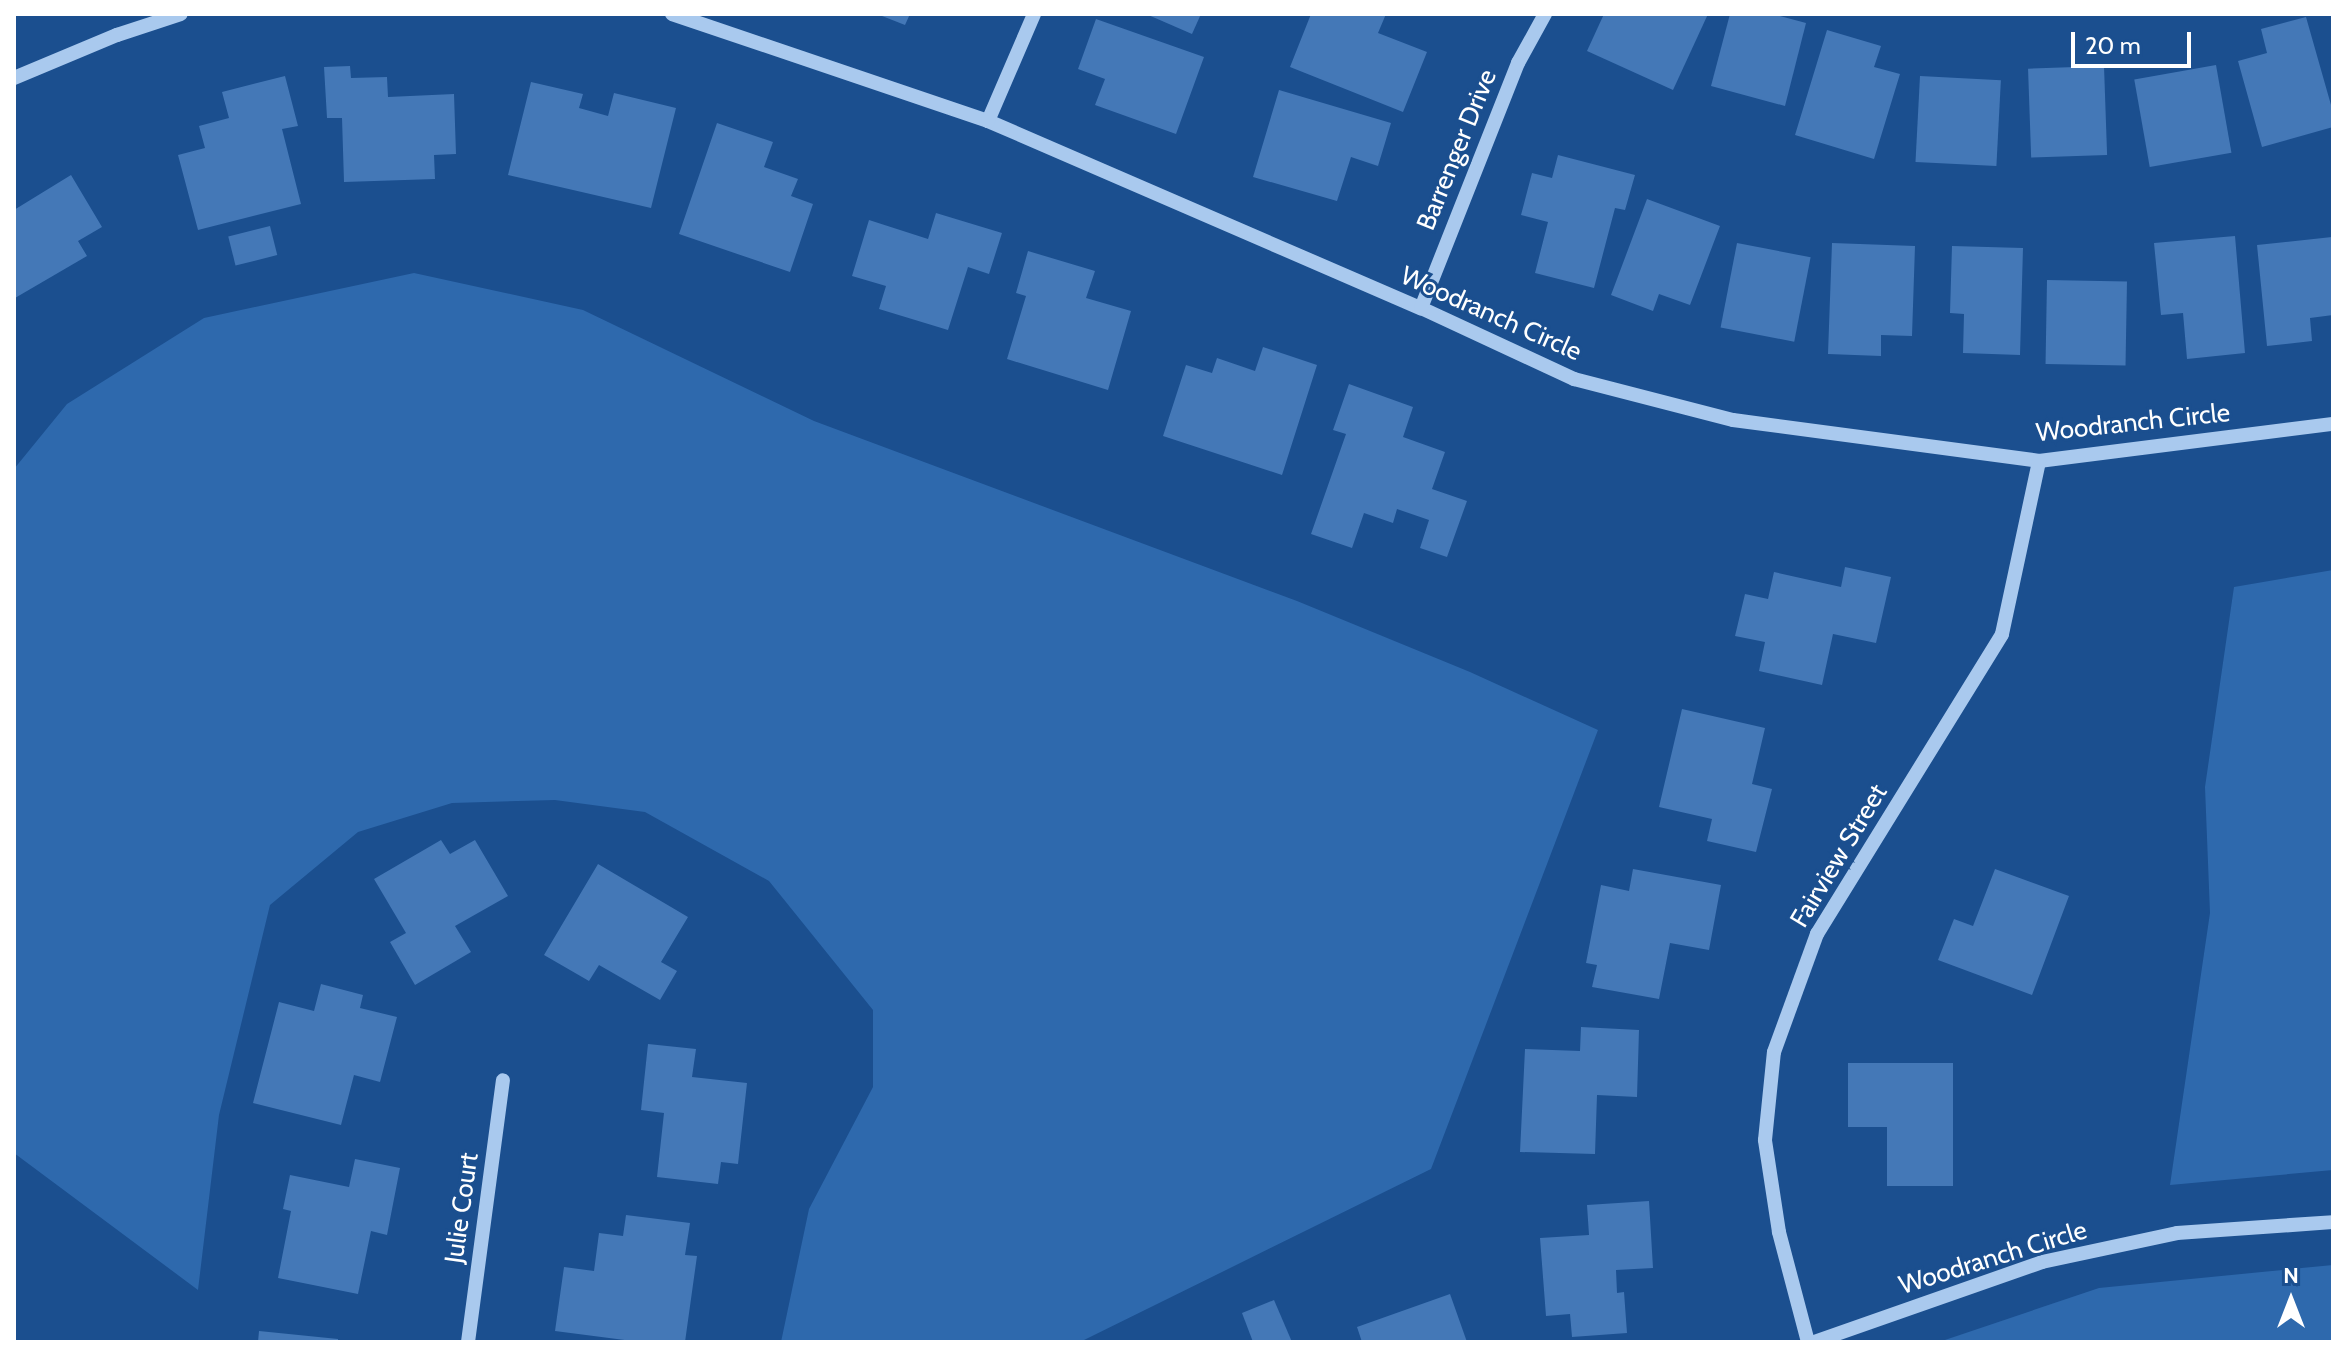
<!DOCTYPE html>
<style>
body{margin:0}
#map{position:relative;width:2347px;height:1356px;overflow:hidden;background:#1b4f8f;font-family:Cabin,sans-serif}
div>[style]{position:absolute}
.green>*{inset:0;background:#2e69ad}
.building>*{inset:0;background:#4478b7;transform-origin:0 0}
.minor>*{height:14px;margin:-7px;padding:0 7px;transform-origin:7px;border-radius:7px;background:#a9c9ee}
span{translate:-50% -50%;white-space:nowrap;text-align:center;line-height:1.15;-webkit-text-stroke:6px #1b4f8f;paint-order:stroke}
.street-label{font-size:26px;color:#fff}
.frame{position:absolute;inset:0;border:16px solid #fff;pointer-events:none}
.north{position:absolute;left:2251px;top:1260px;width:80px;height:80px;-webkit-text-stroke:6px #1b4f8f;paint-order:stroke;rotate:0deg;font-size:22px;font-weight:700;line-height:32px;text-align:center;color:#fff}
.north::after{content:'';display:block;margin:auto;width:28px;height:36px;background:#fff;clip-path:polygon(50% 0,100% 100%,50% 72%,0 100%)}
.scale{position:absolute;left:2071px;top:32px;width:120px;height:36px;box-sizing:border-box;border:4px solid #fff;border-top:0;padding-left:10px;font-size:24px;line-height:28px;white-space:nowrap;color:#fff;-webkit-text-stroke:6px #1b4f8f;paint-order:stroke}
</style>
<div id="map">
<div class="green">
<div style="clip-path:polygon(414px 273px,583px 310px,814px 421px,1297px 601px,1470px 672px,1598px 730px,1431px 1169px,1080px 1342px,781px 1342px,809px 1209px,873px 1087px,873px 1010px,769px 881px,645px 812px,555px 800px,452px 803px,358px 832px,270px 905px,219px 1115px,198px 1290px,14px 1153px,14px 469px,67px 404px,204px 318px)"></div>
<div style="clip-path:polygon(2333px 570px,2333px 1170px,2170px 1185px,2210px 913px,2205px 787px,2234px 587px)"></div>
<div style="clip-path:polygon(2333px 1265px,2333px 1342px,1939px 1342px,2099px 1288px)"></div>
</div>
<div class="building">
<div style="clip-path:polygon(877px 14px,910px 14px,905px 25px)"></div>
<div style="clip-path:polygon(1146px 14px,1201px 14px,1192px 34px)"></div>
<div style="clip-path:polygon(1311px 14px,1386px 14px,1378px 33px,1427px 52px,1403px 112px,1290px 67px)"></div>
<div style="clip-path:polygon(1604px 14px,1708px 14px,1673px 90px,1587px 51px)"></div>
<div style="clip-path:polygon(1730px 14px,1772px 14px,1806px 23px,1785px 106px,1711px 86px)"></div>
<div style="clip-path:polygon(2306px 17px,2333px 112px,2333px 127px,2262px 147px,2238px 61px,2267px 53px,2261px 29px)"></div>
<div style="clip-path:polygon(1096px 19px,1204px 57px,1176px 134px,1095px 105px,1105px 79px,1078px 69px)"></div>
<div style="clip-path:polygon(1827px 30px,1881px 46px,1874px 67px,1900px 74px,1874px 159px,1795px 135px)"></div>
<div style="left:2216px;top:65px;width:89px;height:83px;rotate:80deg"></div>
<div style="clip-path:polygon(350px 66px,351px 78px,387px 77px,388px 97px,454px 94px,456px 154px,434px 155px,435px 179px,344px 182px,342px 118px,327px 118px,324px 67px)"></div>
<div style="left:2104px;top:66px;width:89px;height:76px;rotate:88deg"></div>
<div style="clip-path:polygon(285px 76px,298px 126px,282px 129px,301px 204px,198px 230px,178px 155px,205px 148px,199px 126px,229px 118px,222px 92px)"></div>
<div style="left:1920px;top:76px;width:81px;height:86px;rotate:3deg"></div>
<div style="clip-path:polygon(531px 82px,583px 94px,579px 108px,608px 116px,614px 93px,676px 108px,651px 208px,508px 175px)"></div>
<div style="clip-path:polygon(1279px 90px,1391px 123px,1378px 166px,1351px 157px,1337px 201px,1253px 177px)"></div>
<div style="clip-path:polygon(717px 123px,773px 142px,764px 167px,798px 179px,791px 196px,813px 204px,790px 272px,679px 234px)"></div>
<div style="clip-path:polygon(1558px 155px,1635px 175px,1625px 210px,1615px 208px,1594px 288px,1535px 273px,1548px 222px,1521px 215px,1532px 173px,1552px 178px)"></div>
<div style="clip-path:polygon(71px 175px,102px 227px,78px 241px,87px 256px,15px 298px,14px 210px)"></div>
<div style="clip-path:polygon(1647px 199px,1720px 226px,1690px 305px,1659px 294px,1653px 311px,1611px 295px)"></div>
<div style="clip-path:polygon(936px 213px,1002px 233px,989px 274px,968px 267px,948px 330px,879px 309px,886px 286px,852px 276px,869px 220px,928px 239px)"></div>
<div style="left:270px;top:226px;width:30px;height:43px;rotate:76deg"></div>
<div style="clip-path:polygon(2235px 236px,2245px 353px,2187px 359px,2183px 313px,2161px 315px,2154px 243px)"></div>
<div style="clip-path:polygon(2332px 237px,2333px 315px,2310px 318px,2312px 341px,2267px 346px,2257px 245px)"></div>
<div style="left:1737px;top:243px;width:75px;height:86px;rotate:11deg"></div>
<div style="clip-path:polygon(1832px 243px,1915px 246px,1912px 336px,1881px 335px,1881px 356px,1828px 354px)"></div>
<div style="clip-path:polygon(1952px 246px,2023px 248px,2020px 355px,1963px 353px,1964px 314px,1950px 313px)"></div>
<div style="clip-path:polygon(1028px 251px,1095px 271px,1086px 298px,1131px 311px,1108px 390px,1007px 359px,1026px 296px,1016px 293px)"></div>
<div style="left:2047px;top:280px;width:80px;height:84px;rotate:1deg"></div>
<div style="clip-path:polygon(1263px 347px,1317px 365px,1282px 475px,1163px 436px,1186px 365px,1212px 373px,1217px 358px,1255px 371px)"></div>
<div style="clip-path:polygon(1349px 384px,1413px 407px,1403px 437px,1445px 452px,1432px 489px,1467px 501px,1447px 557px,1420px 548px,1429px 520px,1397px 509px,1393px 523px,1364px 513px,1352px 548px,1311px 534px,1346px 434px,1333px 430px)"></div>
<div style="clip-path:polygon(1845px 567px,1891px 577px,1876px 643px,1833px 634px,1822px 685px,1759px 671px,1765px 642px,1735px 636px,1745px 594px,1768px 599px,1774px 572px,1841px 587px)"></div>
<div style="clip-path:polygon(1682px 709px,1765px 728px,1752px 784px,1772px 789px,1756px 852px,1707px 841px,1712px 819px,1659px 807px)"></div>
<div style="clip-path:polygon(441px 840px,450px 854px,475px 840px,508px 896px,455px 926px,471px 952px,415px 985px,390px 942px,406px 933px,374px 879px)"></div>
<div style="clip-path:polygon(598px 864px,688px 917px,661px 962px,677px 971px,660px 1000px,599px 965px,589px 981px,544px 955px)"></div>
<div style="clip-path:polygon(1633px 869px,1721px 885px,1709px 950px,1670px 943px,1659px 999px,1592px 987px,1597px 965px,1586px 963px,1601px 885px,1629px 891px)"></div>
<div style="clip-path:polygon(1995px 869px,2069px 896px,2032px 995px,1938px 960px,1954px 919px,1973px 926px)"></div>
<div style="clip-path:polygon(321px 984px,363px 995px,360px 1008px,397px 1017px,380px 1082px,354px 1075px,341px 1125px,253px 1103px,279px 1002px,314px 1011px)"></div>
<div style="clip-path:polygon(1581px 1027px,1639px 1030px,1637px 1097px,1597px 1095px,1595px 1154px,1520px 1152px,1525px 1049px,1580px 1051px)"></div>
<div style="clip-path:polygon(648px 1044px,696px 1049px,692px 1077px,747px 1083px,738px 1164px,721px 1162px,718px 1184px,657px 1177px,664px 1113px,641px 1110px)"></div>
<div style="clip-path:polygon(1848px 1063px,1953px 1063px,1953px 1186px,1887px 1186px,1887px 1127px,1848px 1127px)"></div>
<div style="clip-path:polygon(355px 1159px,400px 1168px,387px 1235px,371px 1231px,358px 1294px,278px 1278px,291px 1211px,283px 1209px,290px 1175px,349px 1187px)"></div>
<div style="clip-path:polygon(1649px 1201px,1653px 1268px,1616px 1270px,1617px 1293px,1624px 1292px,1627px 1333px,1572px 1337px,1570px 1314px,1546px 1316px,1540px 1238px,1589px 1235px,1587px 1205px)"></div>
<div style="clip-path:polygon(626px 1215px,690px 1223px,685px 1255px,697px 1256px,685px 1342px,640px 1342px,555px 1331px,564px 1267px,594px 1271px,599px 1233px,623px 1236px)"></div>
<div style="clip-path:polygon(1450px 1294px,1467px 1342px,1362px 1342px,1357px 1327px)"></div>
<div style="clip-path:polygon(1274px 1300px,1292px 1342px,1253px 1342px,1242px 1313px)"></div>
<div style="clip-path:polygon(259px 1331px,338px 1339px,338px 1342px,258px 1342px)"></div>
</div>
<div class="minor">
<div style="left:672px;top:14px;width:334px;rotate:18.7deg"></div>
<div style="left:988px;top:121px;width:472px;rotate:23.4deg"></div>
<div style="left:1421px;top:308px;width:169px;rotate:24.9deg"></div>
<div style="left:1574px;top:379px;width:164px;rotate:14.5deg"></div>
<div style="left:1733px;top:420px;width:309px;rotate:7.6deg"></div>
<div style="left:2039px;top:461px;width:296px;rotate:-7.2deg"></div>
<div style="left:14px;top:78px;width:112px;rotate:-22.7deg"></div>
<div style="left:117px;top:35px;width:67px;rotate:-18.2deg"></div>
<div style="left:988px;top:121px;width:116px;rotate:-66.7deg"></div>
<div style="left:1421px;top:308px;width:264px;rotate:-68.4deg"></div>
<div style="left:1518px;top:63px;width:56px;rotate:-61.1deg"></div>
<div style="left:468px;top:1342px;width:264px;rotate:-82.4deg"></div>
<div style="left:1808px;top:1342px;width:114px;rotate:-104.8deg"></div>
<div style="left:1779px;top:1232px;width:93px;rotate:-98.7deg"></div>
<div style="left:1765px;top:1140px;width:88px;rotate:-84.2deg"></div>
<div style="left:1774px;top:1052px;width:126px;rotate:-70deg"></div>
<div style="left:1817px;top:934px;width:352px;rotate:-58.3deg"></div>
<div style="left:2002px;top:634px;width:177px;rotate:-77.9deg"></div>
<div style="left:1814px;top:1342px;width:242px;rotate:-19.3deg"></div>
<div style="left:2042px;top:1262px;width:138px;rotate:-12.1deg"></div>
<div style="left:2177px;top:1233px;width:156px;rotate:-4deg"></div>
</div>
<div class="street-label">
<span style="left:1457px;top:150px;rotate:-68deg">Barrenger Drive</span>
<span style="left:1491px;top:314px;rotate:24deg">Woodranch Circle</span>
<span style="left:2133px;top:423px;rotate:-6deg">Woodranch Circle</span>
<span style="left:1839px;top:856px;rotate:-59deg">Fairview Street</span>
<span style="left:462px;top:1208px;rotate:-82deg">Julie Court</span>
<span style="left:1993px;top:1258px;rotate:-17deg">Woodranch Circle</span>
</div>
<div class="frame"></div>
<div class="north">N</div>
<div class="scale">20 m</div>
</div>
